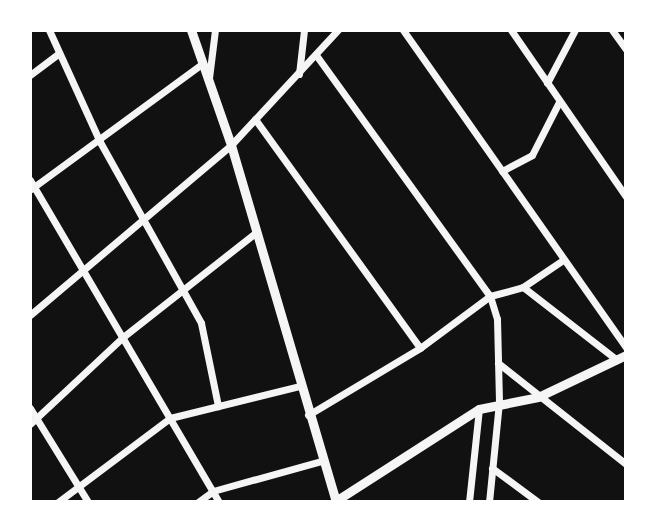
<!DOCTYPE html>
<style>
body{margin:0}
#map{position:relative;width:656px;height:532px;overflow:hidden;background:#111;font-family:"Archivo Narrow",sans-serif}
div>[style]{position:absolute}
.minor>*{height:7px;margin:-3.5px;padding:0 3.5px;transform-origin:3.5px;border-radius:3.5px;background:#f5f5f5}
.tertiary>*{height:9px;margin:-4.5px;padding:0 4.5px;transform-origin:4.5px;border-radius:4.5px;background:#f5f5f5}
span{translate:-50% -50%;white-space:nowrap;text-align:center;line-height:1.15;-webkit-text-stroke:6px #fff;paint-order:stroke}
.frame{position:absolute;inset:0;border:32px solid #fff;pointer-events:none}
</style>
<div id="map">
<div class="minor">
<div style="left:49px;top:30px;width:123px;rotate:65.5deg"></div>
<div style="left:100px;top:142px;width:207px;rotate:60.8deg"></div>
<div style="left:201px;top:323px;width:85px;rotate:78.4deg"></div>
<div style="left:403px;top:30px;width:388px;rotate:54.9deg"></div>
<div style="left:511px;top:30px;width:203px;rotate:55.4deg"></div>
<div style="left:612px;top:30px;width:24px;rotate:54deg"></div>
<div style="left:316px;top:55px;width:297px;rotate:54.2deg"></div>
<div style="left:490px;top:296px;width:24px;rotate:73deg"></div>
<div style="left:497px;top:319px;width:83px;rotate:88.6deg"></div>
<div style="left:499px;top:402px;width:100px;rotate:95.7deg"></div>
<div style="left:299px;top:74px;width:44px;rotate:-83.5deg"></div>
<div style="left:30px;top:75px;width:36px;rotate:-37deg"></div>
<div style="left:209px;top:78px;width:48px;rotate:-82.9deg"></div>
<div style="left:547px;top:83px;width:60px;rotate:-62.2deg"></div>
<div style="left:255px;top:119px;width:282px;rotate:54.2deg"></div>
<div style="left:502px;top:171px;width:34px;rotate:-28deg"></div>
<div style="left:532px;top:155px;width:59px;rotate:-63deg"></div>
<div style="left:30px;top:180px;width:373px;rotate:59.6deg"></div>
<div style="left:31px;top:189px;width:212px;rotate:-36.2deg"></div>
<div style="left:523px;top:287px;width:119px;rotate:37.8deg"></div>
<div style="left:30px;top:315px;width:263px;rotate:-40.2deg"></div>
<div style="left:231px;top:145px;width:157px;rotate:-47.1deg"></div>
<div style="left:498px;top:363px;width:163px;rotate:38.3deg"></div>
<div style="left:30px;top:408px;width:110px;rotate:58.3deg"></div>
<div style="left:308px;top:415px;width:131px;rotate:-30.9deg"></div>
<div style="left:420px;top:348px;width:87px;rotate:-36.6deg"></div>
<div style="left:490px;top:296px;width:34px;rotate:-15deg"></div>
<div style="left:523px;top:287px;width:48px;rotate:-34deg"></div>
<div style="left:30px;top:424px;width:127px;rotate:-43.1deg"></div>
<div style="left:123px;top:337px;width:167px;rotate:-38.2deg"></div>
<div style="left:492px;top:468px;width:57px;rotate:36.5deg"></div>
<div style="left:58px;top:502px;width:140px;rotate:-36.9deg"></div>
<div style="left:170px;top:418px;width:133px;rotate:-13.9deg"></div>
<div style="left:198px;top:502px;width:19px;rotate:-36deg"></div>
<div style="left:213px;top:491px;width:112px;rotate:-15.5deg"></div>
<div style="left:469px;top:502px;width:94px;rotate:-83.9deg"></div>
</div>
<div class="tertiary">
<div style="left:191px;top:30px;width:122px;rotate:70.8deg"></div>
<div style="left:231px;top:145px;width:372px;rotate:73.6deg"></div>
<div style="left:334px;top:502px;width:172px;rotate:-32.7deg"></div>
<div style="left:479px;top:409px;width:60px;rotate:-11.5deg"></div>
<div style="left:538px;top:397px;width:98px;rotate:-25.5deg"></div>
</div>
<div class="frame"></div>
</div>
